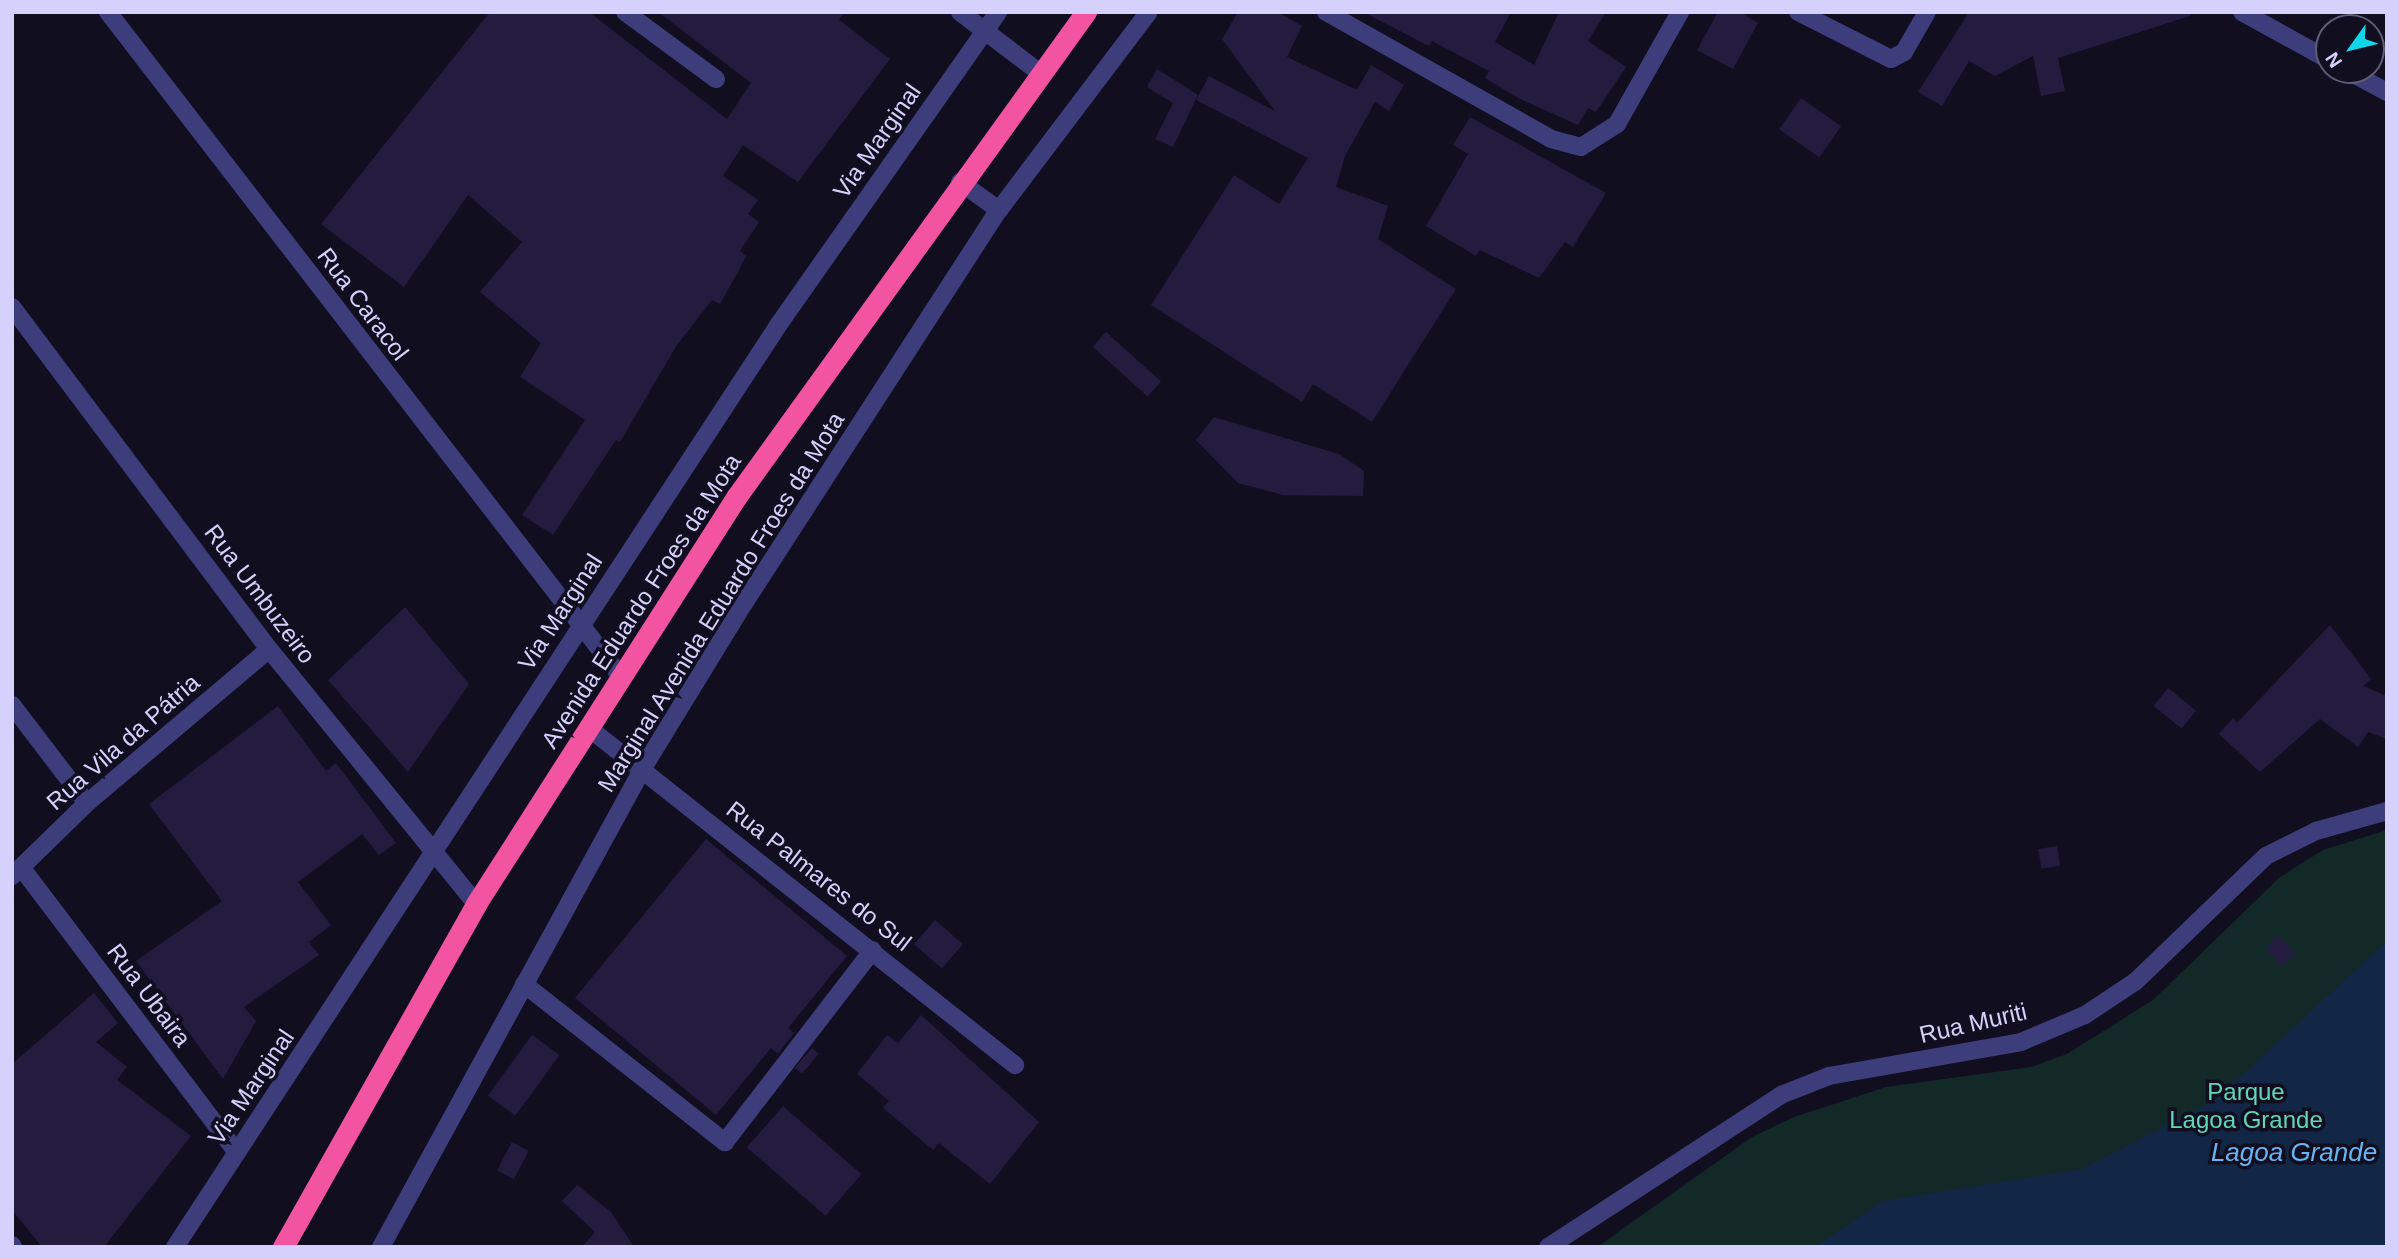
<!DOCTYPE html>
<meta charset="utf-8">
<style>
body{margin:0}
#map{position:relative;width:2399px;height:1259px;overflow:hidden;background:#110e20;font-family:Helvetica,sans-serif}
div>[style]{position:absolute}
.green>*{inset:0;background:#122928}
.water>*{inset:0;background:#122746}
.building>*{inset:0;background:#231c3f;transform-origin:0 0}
.minor>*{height:18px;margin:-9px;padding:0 9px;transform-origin:9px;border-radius:9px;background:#3e3d7c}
.highway>*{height:21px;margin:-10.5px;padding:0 10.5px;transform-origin:10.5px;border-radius:10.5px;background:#f354a2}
span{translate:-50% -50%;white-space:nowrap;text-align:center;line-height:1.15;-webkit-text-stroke:7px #110e20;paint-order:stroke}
.street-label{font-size:24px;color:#d5d1fc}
.park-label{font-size:24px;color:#62d6b8}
.water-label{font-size:26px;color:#66b4f4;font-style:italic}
.frame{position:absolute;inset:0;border:14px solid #d5d1fc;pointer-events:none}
.north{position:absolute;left:2315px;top:14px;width:70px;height:70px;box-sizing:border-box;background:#110e20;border:2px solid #5f5c78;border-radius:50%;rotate:236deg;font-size:19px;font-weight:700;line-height:28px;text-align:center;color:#d5d1fc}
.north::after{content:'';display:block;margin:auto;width:24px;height:32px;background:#10d5e8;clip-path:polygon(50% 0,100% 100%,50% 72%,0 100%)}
</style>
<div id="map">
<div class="green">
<div style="clip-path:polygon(2387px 830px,2387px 1247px,1597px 1247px,1752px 1137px,1794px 1117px,1886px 1087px,2031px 1067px,2067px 1054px,2153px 1000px,2280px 877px,2323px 850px)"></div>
</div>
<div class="water">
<div style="clip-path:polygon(2387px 941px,2387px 1247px,1815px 1247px,1883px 1201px,2082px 1169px,2215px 1100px)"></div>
</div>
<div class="building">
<div style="clip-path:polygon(490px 12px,589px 12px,727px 119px,751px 83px,658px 12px,845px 12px,839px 20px,890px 59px,798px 182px,743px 145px,723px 176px,758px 200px,748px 214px,759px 222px,740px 251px,746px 256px,738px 272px,720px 304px,712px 300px,677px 345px,620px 442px,616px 440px,553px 535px,522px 515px,585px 420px,520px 377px,541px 343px,480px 292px,522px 242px,468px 195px,404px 287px,321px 224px)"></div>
<div style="clip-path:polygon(1238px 12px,1278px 12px,1302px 26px,1287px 57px,1357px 90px,1371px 65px,1404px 85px,1389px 111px,1375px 102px,1345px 156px,1336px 187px,1388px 206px,1378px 239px,1456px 289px,1372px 422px,1313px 384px,1302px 402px,1151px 305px,1234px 175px,1279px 204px,1308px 158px,1196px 100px,1209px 76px,1275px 111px,1222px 39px)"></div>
<div style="clip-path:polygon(1363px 12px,1511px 12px,1495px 42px,1534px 65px,1559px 12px,1606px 12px,1588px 41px,1626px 67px,1596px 112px,1588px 108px,1578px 125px,1518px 98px,1485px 78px,1489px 71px,1432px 41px,1429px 46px)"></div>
<div style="clip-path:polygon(1718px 12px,1740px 12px,1758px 23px,1733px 69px,1697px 50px)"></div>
<div style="clip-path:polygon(1969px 12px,2190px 12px,2190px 16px,2058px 58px,2065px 91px,2041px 96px,2033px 56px,1995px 76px,1969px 61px,1942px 106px,1918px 92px)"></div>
<div style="clip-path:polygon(1157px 69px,1198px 95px,1173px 147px,1155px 139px,1173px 103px,1147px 87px)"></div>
<div style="left:1801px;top:98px;width:49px;height:38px;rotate:35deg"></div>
<div style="clip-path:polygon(1470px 117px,1606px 193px,1573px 247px,1565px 242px,1539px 278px,1480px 250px,1476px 256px,1426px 226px,1468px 154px,1453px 145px)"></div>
<div style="left:1106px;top:332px;width:74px;height:20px;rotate:42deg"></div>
<div style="clip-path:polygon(1214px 417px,1339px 454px,1364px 471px,1363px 496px,1283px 495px,1238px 483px,1196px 440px)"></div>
<div style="clip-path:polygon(405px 607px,469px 684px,408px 772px,328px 680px)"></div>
<div style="clip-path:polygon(2330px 625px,2371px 679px,2363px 686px,2387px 696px,2387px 739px,2368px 732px,2358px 747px,2320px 719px,2260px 772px,2219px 734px,2233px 718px,2237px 723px)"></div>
<div style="left:2168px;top:688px;width:36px;height:23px;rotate:39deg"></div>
<div style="clip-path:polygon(278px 706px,326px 771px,336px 763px,396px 843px,379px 855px,362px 834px,298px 882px,331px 925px,309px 942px,319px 955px,244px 1007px,256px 1021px,223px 1079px,136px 961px,222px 901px,149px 804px)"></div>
<div style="clip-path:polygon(706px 839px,847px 956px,788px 1028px,794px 1033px,778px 1054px,771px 1048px,716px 1115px,575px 998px)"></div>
<div style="left:2057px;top:846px;width:20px;height:19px;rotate:81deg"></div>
<div style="left:935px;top:920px;width:37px;height:32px;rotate:41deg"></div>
<div style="left:2279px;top:936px;width:24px;height:18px;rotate:48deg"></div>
<div style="clip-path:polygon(94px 993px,118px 1023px,96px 1042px,127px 1067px,117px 1080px,191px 1136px,104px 1247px,42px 1247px,12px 1210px,12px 1064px)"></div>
<div style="clip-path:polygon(921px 1015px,1039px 1122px,990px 1184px,939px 1143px,933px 1150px,883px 1108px,889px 1101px,857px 1074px,887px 1035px,898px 1043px)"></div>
<div style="left:532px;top:1035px;width:34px;height:75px;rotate:36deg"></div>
<div style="left:812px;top:1048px;width:9px;height:26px;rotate:41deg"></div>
<div style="left:783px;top:1106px;width:104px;height:55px;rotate:41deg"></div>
<div style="left:512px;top:1142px;width:19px;height:32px;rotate:28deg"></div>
<div style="clip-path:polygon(577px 1185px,611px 1212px,634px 1247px,582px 1247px,595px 1232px,562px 1201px)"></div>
</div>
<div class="minor">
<div style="left:108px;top:12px;width:841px;rotate:52.34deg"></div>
<div style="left:625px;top:12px;width:113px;rotate:36.4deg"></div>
<div style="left:960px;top:12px;width:101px;rotate:37.3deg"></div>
<div style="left:1326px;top:12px;width:258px;rotate:29.4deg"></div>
<div style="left:1551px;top:139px;width:31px;rotate:15deg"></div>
<div style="left:1581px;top:147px;width:43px;rotate:-32.6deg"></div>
<div style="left:1617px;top:124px;width:129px;rotate:-60.6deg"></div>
<div style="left:1798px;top:12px;width:104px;rotate:26.8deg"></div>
<div style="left:1891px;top:59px;width:15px;rotate:-28deg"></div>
<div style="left:1904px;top:52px;width:46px;rotate:-60.1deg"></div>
<div style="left:2242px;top:12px;width:99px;rotate:28.9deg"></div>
<div style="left:2346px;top:70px;width:47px;rotate:28.2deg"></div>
<div style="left:960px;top:182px;width:48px;rotate:35.7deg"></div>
<div style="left:12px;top:307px;width:428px;rotate:53.1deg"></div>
<div style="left:269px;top:649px;width:328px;rotate:50.9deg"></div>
<div style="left:12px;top:705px;width:123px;rotate:52.6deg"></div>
<div style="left:590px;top:729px;width:542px;rotate:38.33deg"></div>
<div style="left:21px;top:867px;width:358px;rotate:52.9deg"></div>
<div style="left:12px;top:876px;width:105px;rotate:-44.2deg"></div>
<div style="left:87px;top:803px;width:238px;rotate:-40.2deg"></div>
<div style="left:524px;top:984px;width:256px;rotate:38.2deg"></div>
<div style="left:725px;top:1142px;width:242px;rotate:-52.4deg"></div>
<div style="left:12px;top:1245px;width:2px;rotate:63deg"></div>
<div style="left:175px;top:1247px;width:1103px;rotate:-56.8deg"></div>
<div style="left:779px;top:324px;width:381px;rotate:-54.9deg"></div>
<div style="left:381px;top:1247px;width:546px;rotate:-61.32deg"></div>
<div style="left:643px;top:768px;width:191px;rotate:-58.5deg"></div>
<div style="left:743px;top:605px;width:471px;rotate:-57.1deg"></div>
<div style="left:999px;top:210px;width:248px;rotate:-52.9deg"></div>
<div style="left:1548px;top:1247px;width:278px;rotate:-33.1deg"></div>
<div style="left:1781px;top:1095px;width:52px;rotate:-21.6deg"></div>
<div style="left:1829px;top:1076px;width:195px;rotate:-10deg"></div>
<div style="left:2021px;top:1042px;width:69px;rotate:-22.9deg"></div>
<div style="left:2085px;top:1015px;width:61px;rotate:-33.7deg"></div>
<div style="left:2136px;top:981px;width:180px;rotate:-43.9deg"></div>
<div style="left:2266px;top:856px;width:56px;rotate:-26.6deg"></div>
<div style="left:2316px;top:831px;width:74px;rotate:-15.7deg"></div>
</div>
<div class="highway">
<div style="left:283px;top:1247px;width:394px;rotate:-60.6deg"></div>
<div style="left:476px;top:904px;width:484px;rotate:-57.4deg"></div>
<div style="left:737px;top:496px;width:597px;rotate:-54.21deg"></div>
</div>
<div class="street-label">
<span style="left:877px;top:141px;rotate:-55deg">Via Marginal</span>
<span style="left:363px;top:304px;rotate:53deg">Rua Caracol</span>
<span style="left:260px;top:594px;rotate:53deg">Rua Umbuzeiro</span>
<span style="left:641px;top:601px;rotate:-57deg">Avenida Eduardo Froes da Mota</span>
<span style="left:721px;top:602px;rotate:-58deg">Marginal Avenida Eduardo Froes da Mota</span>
<span style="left:560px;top:612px;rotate:-57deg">Via Marginal</span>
<span style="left:123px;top:742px;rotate:-41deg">Rua Vila da Pátria</span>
<span style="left:819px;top:876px;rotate:38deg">Rua Palmares do Sul</span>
<span style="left:149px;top:995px;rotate:53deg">Rua Ubaira</span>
<span style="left:1973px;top:1023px;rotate:-13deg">Rua Muriti</span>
<span style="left:251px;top:1087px;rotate:-56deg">Via Marginal</span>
</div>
<div class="park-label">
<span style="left:2246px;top:1106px">Parque<br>Lagoa Grande</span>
</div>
<div class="water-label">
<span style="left:2294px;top:1153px">Lagoa Grande</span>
</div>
<div class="frame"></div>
<div class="north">N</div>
</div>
